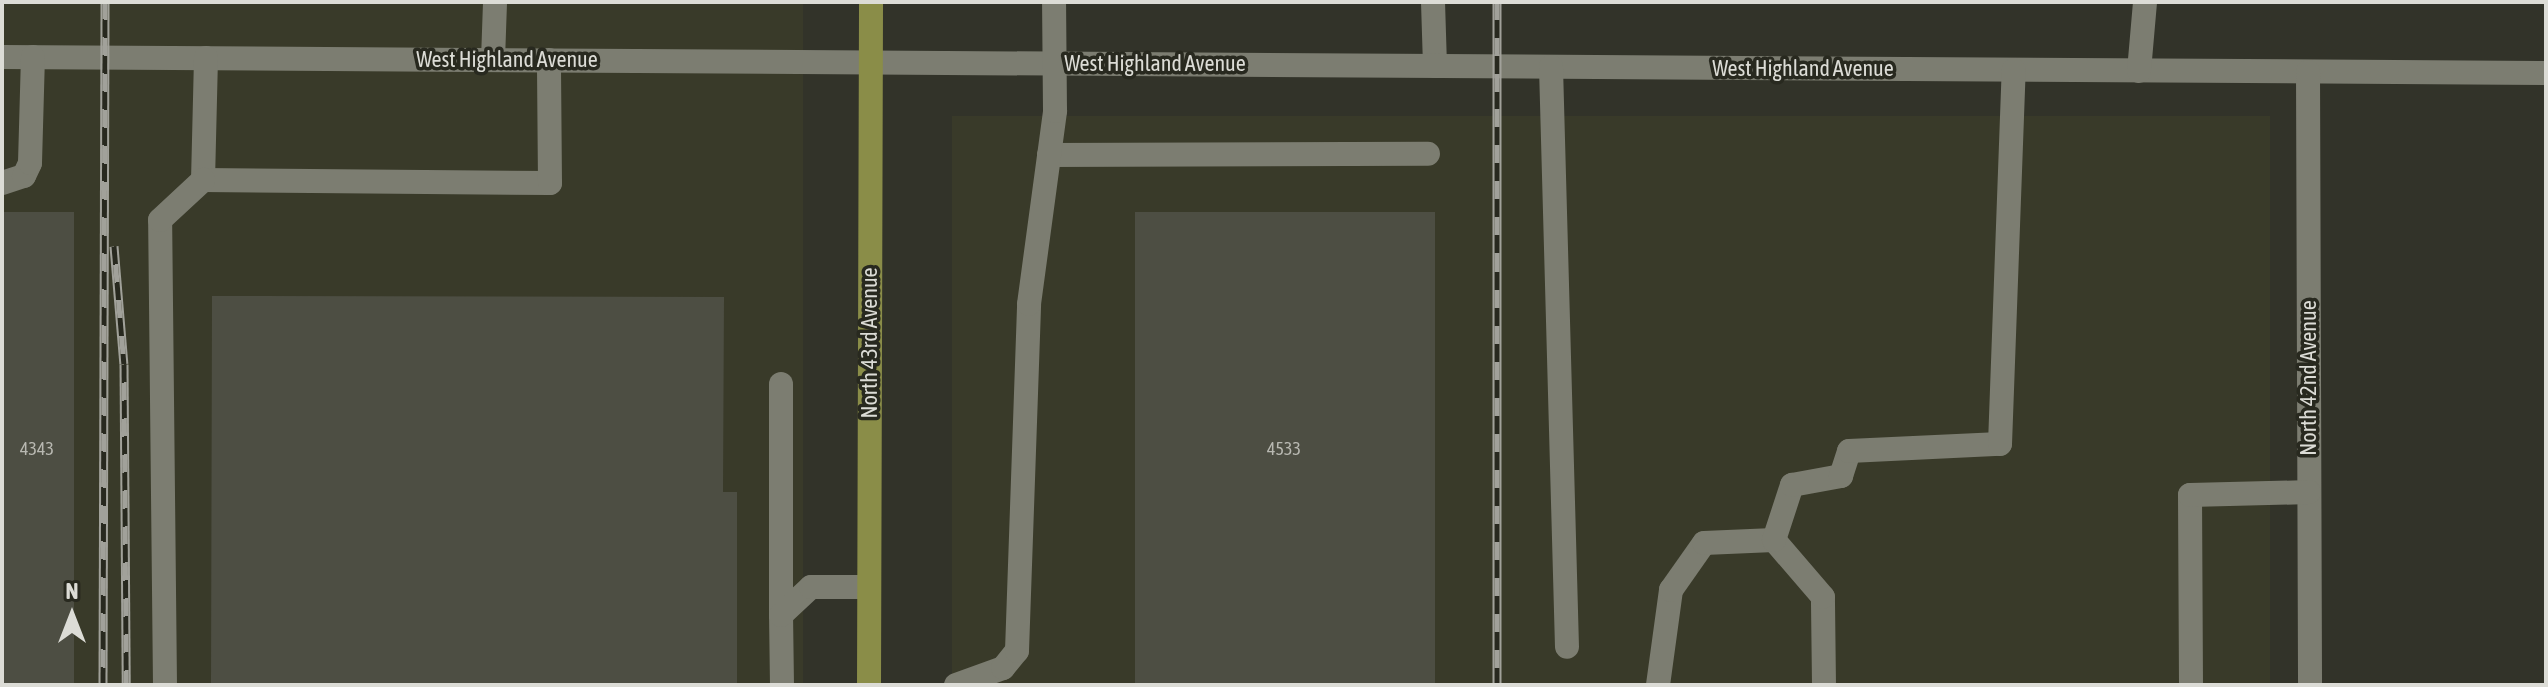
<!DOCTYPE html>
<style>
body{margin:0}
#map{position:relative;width:2548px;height:687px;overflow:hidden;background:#323329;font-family:"Asap Condensed",sans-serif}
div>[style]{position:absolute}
.built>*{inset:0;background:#393a29;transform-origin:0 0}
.building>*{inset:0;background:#4d4e43;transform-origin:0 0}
.minor>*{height:24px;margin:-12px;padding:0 12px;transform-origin:12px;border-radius:12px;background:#7c7d71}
.major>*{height:24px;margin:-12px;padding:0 12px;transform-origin:12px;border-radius:12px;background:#8a8d48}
.rail>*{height:9px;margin-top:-4.5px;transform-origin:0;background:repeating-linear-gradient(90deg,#28291f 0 18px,#a1a19a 0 36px);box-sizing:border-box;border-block:2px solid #a1a19a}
span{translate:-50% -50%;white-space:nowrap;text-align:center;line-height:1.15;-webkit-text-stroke:7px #28291f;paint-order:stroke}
.number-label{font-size:18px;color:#b8b8b1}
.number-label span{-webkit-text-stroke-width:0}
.street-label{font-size:22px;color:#dcdcd6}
.frame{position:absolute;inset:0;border:4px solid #dcdcd6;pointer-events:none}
.north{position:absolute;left:32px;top:575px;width:80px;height:80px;-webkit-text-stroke:6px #28291f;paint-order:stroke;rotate:0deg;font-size:22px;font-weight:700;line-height:32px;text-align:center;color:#dcdcd6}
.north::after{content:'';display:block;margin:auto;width:28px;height:36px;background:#dcdcd6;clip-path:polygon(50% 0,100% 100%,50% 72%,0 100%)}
</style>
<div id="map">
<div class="built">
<div style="left:2px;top:2px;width:801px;height:683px"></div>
<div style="left:952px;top:116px;width:1318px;height:569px"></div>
</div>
<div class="building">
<div style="left:2px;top:212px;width:72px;height:473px"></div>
<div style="left:1135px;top:212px;width:300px;height:473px"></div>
<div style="clip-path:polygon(212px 296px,724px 297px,723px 492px,737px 492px,737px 685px,211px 685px)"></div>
</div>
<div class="minor">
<div style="left:1433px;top:2px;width:64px;rotate:88.2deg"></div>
<div style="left:2px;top:57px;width:2544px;rotate:0.36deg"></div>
<div style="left:206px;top:58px;width:122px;rotate:91.4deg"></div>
<div style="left:203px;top:180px;width:347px;rotate:0.5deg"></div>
<div style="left:550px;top:183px;width:123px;rotate:-90.5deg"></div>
<div style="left:493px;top:60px;width:58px;rotate:-88deg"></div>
<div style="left:1551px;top:67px;width:580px;rotate:88.42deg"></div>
<div style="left:2139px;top:71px;width:69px;rotate:-85deg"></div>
<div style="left:2308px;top:72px;width:613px;rotate:89.81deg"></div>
<div style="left:1049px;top:155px;width:379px;rotate:-0.2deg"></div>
<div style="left:2px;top:183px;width:23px;rotate:-18deg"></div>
<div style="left:24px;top:176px;width:14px;rotate:-65deg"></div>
<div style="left:30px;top:163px;width:106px;rotate:-88.4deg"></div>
<div style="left:781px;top:384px;width:231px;rotate:90deg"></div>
<div style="left:165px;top:685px;width:465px;rotate:-90.6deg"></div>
<div style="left:160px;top:220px;width:59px;rotate:-42.9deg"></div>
<div style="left:782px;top:685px;width:70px;rotate:-90.8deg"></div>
<div style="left:781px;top:615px;width:41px;rotate:-43deg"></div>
<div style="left:811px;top:587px;width:58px"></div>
<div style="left:956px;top:685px;width:50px;rotate:-19.9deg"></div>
<div style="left:1003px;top:668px;width:22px;rotate:-51deg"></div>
<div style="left:1017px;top:651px;width:347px;rotate:-88deg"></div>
<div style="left:1029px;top:304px;width:195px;rotate:-82.3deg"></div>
<div style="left:1055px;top:111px;width:109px;rotate:-90.5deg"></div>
<div style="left:1658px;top:685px;width:96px;rotate:-82.2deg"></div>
<div style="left:1671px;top:590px;width:57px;rotate:-54.9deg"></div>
<div style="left:1704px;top:543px;width:70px;rotate:-2.5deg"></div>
<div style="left:1824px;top:685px;width:88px;rotate:-90.7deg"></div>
<div style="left:1823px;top:597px;width:75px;rotate:-130.7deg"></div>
<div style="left:1774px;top:540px;width:58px;rotate:-71.9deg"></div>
<div style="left:1792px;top:485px;width:50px;rotate:-10.4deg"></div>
<div style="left:1841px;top:476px;width:26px;rotate:-72deg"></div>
<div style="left:1849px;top:451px;width:151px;rotate:-2.7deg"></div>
<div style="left:2000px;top:444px;width:374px;rotate:-87.9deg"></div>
<div style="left:2191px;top:685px;width:190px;rotate:-90.3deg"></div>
<div style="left:2190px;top:495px;width:119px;rotate:-1.4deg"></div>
</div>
<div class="major">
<div style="left:869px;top:685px;width:683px;rotate:-89.83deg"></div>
</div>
<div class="rail">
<div style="left:114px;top:246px;width:118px;rotate:85.2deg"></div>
<div style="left:124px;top:364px;width:321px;rotate:89.6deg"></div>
<div style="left:103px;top:685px;width:683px;rotate:-89.83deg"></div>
<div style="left:1497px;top:685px;width:683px;rotate:-90deg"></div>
</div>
<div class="number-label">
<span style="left:37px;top:449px">4343</span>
<span style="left:1284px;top:449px">4533</span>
</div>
<div class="street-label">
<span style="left:507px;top:60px">West Highland Avenue</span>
<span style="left:1155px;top:64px">West Highland Avenue</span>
<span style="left:1803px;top:69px">West Highland Avenue</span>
<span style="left:870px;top:343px;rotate:-90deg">North 43rd Avenue</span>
<span style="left:2309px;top:378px;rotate:-90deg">North 42nd Avenue</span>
</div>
<div class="frame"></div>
<div class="north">N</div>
</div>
